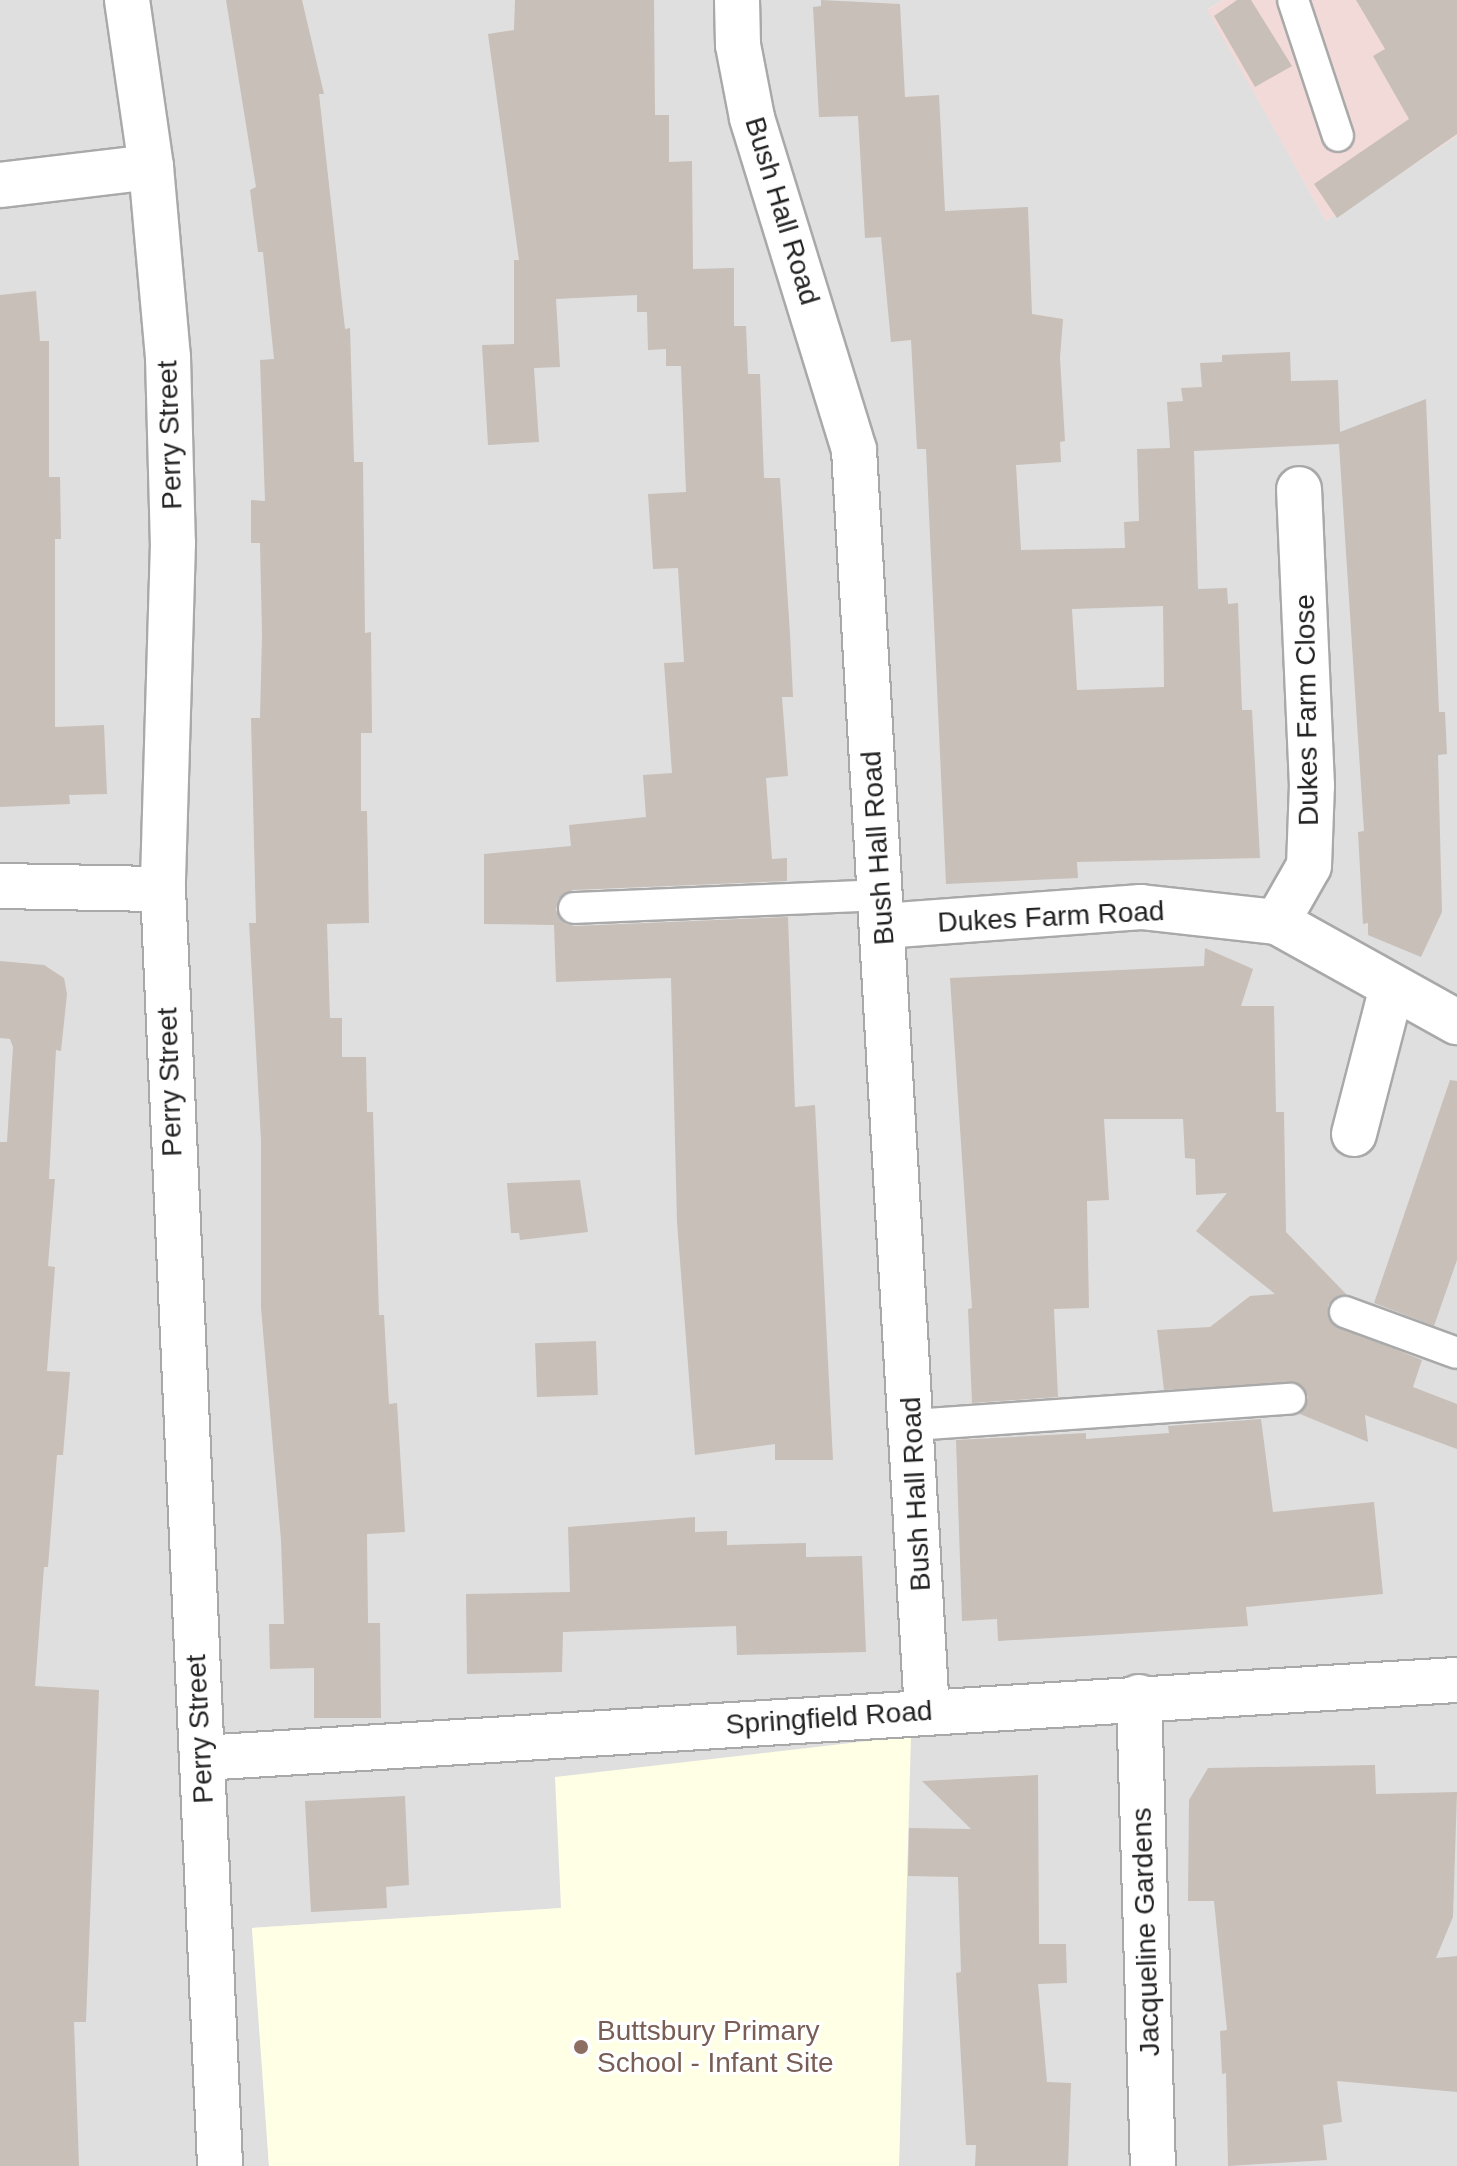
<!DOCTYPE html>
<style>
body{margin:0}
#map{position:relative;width:1457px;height:2166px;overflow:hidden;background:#f2efe9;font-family:Helvetica,sans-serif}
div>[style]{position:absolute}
.residential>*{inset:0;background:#e0dfdf}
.commercial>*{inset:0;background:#f2dad9}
.education>*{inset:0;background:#ffffe5}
.building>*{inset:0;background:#c7bfb8;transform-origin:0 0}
.roads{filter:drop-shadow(2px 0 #a9a9a9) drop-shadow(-2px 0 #a9a9a9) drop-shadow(0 2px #a9a9a9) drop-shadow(0 -2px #a9a9a9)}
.lane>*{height:30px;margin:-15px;padding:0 15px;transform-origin:15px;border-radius:15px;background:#fff}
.street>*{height:44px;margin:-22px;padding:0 22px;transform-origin:22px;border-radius:22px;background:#fff}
.dots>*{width:22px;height:22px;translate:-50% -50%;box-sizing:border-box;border:4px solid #fff;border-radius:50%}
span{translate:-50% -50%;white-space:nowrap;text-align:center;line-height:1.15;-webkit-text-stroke:6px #fff;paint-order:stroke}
.street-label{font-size:28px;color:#222}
.education-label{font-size:28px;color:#785e54}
.left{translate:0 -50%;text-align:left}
</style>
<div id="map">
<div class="residential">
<div style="clip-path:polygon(0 0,1223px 0,1208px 9px,1326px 221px,1457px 136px,1457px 2166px,899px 2166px,910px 1736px,562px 1908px,252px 1928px,269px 2166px,0 2166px)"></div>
</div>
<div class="commercial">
<div style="clip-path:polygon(1223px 0,1457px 0,1457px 136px,1326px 221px,1207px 10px)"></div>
</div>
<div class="education">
<div style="clip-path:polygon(911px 1736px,899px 2166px,269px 2166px,252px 1928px,561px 1908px,555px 1777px)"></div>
</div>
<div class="building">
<div style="clip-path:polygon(226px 0,302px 0,324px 94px,319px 94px,345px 329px,350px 328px,354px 462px,363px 462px,365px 633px,371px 632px,372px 733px,361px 733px,361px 811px,367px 811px,369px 923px,327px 924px,330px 1018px,342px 1018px,342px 1057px,366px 1057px,367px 1112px,373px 1112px,379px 1315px,384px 1315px,389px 1404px,397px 1403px,405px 1532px,367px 1534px,368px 1623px,380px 1623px,381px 1718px,314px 1718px,314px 1668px,270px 1669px,269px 1624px,284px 1624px,281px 1540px,261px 1308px,261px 1140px,249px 923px,256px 923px,251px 718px,260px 718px,262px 635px,260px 543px,251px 543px,251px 500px,265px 501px,260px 360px,274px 359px,263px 252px,258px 252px,250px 190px,256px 187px)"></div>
<div style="clip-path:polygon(515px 0,654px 0,655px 115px,669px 115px,669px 162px,692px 161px,693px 269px,734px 268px,734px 326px,746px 326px,748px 374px,760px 374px,764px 478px,780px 478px,790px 634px,793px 697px,782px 697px,788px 776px,766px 778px,772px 859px,787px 858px,787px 881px,573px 890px,558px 899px,556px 910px,565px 924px,575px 926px,788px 917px,795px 1107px,815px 1105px,833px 1460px,775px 1460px,775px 1444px,695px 1455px,677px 1222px,671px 978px,556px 982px,554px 925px,484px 924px,484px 854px,571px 846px,569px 825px,646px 817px,643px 775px,672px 773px,664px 663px,684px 662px,678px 568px,653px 569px,648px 494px,686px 492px,681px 366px,666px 366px,666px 349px,648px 350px,647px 312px,637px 312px,637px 295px,556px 299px,560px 367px,534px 368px,539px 442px,488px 445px,482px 345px,514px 344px,514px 260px,519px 260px,488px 34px,514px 30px)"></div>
<div style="clip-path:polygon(evenodd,821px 0,900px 4px,905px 97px,939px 95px,945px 211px,1028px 207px,1032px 314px,1063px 319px,1060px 358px,1065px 441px,1060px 442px,1061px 462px,1016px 465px,1021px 550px,1125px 548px,1124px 522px,1139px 521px,1137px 449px,1170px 448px,1167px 402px,1183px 401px,1181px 388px,1202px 387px,1200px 363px,1222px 362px,1222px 355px,1290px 352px,1291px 381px,1338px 380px,1340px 432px,1426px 399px,1439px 712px,1445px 712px,1447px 754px,1438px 755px,1442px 912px,1421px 957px,1368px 935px,1368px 923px,1363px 924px,1358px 832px,1364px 831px,1339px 444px,1194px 451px,1198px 589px,1227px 588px,1228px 604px,1238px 603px,1242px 710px,1252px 710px,1260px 858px,1077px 862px,1078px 878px,946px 884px,926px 449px,917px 449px,911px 340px,891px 342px,881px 237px,865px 238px,858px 116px,819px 117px,813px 7px,821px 6px,821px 0,1163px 606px,1164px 687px,1077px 690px,1072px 609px,1163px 606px)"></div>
<div style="clip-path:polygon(1237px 0,1251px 0,1292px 66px,1255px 87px,1214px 16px)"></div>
<div style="clip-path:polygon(1356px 0,1457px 0,1457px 134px,1337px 218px,1314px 184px,1409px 119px,1373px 56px,1385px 49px)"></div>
<div style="clip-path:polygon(36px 291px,40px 341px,49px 341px,49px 477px,60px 477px,61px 539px,55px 539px,55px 727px,104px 725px,107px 794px,69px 795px,70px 804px,0 807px,0 295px)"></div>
<div style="clip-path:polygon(1205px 948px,1253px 969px,1241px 1006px,1274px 1006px,1276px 1112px,1284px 1112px,1286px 1232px,1347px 1295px,1328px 1305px,1331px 1323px,1422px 1360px,1413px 1387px,1457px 1404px,1457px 1449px,1365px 1415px,1368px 1442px,1300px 1414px,1308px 1397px,1297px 1383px,1164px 1390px,1157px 1330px,1210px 1327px,1250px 1296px,1275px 1294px,1196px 1231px,1227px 1193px,1196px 1195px,1195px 1159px,1185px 1158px,1183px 1119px,1104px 1119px,1109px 1200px,1087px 1201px,1089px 1308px,1054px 1309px,1058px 1397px,972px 1403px,968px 1309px,972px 1308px,950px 978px,1204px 966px)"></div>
<div style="clip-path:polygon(0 961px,44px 965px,64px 978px,67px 994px,61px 1051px,56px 1050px,49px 1179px,55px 1179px,48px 1266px,55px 1267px,47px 1371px,70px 1372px,63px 1455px,57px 1455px,48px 1567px,44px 1567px,35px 1686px,99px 1690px,86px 2022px,74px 2022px,79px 2166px,0 2166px,0 1142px,7px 1142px,13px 1047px,10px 1039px,0 1038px)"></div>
<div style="clip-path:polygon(1450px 1080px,1457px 1081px,1457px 1260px,1434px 1326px,1374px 1303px)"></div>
<div style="clip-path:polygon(580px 1180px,588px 1232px,520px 1240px,519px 1233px,511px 1233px,507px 1183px)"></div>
<div style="left:596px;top:1341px;width:54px;height:61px;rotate:88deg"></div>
<div style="clip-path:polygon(1261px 1419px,1273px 1512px,1374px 1502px,1383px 1594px,1246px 1607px,1248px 1626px,1086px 1636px,998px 1641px,997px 1619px,962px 1621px,956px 1440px,1086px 1433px,1086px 1439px,1169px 1433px,1168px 1426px)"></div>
<div style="clip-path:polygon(695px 1517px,695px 1532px,727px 1531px,727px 1545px,806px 1543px,806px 1557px,862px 1556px,866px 1652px,737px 1655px,736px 1626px,563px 1632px,562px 1672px,467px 1674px,466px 1594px,570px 1592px,568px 1527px)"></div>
<div style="clip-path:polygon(1375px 1765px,1376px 1794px,1457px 1792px,1453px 1917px,1436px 1958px,1457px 1956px,1457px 2092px,1337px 2081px,1342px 2122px,1323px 2125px,1327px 2160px,1228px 2166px,1226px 2073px,1222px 2074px,1220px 2031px,1227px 2030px,1214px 1901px,1188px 1901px,1189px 1800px,1208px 1768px)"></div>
<div style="clip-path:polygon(1038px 1775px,1039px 1944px,1066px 1944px,1067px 1983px,1038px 1984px,1047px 2082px,1071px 2083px,1068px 2166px,975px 2166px,976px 2145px,966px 2145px,956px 1973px,961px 1972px,958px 1877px,908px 1876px,909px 1828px,971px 1829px,922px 1781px)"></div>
<div style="clip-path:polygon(405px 1796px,409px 1885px,386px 1887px,387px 1908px,311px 1912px,305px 1801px)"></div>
</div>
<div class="roads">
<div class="lane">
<div style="left:1293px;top:0;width:143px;rotate:71.7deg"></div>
<div style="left:574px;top:908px;width:307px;rotate:-2.4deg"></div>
<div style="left:1345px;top:1312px;width:119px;rotate:20.1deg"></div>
<div style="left:914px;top:1425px;width:377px;rotate:-4deg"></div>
</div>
<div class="street">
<div style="left:127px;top:0;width:169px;rotate:81.8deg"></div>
<div style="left:151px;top:167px;width:191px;rotate:84.9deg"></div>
<div style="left:168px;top:357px;width:186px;rotate:88.5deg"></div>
<div style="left:173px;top:543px;width:346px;rotate:91.7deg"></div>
<div style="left:163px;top:889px;width:1278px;rotate:87.44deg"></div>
<div style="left:737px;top:0;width:45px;rotate:88.7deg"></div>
<div style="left:738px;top:45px;width:74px;rotate:79.1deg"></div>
<div style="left:752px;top:118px;width:347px;rotate:72.9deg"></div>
<div style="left:854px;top:450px;width:1263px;rotate:86.69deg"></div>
<div style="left:0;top:185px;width:152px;rotate:-6.8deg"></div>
<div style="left:0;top:886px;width:163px;rotate:1.1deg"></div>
<div style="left:1277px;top:922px;width:64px;rotate:-60.3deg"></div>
<div style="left:1309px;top:866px;width:80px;rotate:-87.9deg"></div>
<div style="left:1312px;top:786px;width:297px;rotate:-92.5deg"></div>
<div style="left:883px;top:926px;width:259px;rotate:-4.2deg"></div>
<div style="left:1141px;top:907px;width:137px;rotate:6.3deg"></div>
<div style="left:1277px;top:922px;width:206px;rotate:29.1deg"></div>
<div style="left:1354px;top:1134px;width:152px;rotate:-75.5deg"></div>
<div style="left:1139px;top:1697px;width:469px;rotate:88.3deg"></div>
<div style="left:202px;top:1758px;width:1257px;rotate:-3.56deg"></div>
</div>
</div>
<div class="dots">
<div style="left:581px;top:2047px;background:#8d6e63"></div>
</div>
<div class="street-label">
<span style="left:782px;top:211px;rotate:73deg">Bush Hall Road</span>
<span style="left:170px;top:435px;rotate:-92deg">Perry Street</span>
<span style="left:1307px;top:710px;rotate:-91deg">Dukes Farm Close</span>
<span style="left:878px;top:848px;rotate:-94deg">Bush Hall Road</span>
<span style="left:1051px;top:917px;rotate:-3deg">Dukes Farm Road</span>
<span style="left:170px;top:1082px;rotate:-92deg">Perry Street</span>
<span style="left:916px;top:1494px;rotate:-93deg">Bush Hall Road</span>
<span style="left:829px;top:1718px;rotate:-4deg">Springfield Road</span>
<span style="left:200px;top:1729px;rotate:-93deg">Perry Street</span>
<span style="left:1146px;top:1932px;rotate:-92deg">Jacqueline Gardens</span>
</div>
<div class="education-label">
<span class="left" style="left:597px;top:2047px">Buttsbury Primary<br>School - Infant Site</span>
</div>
</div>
